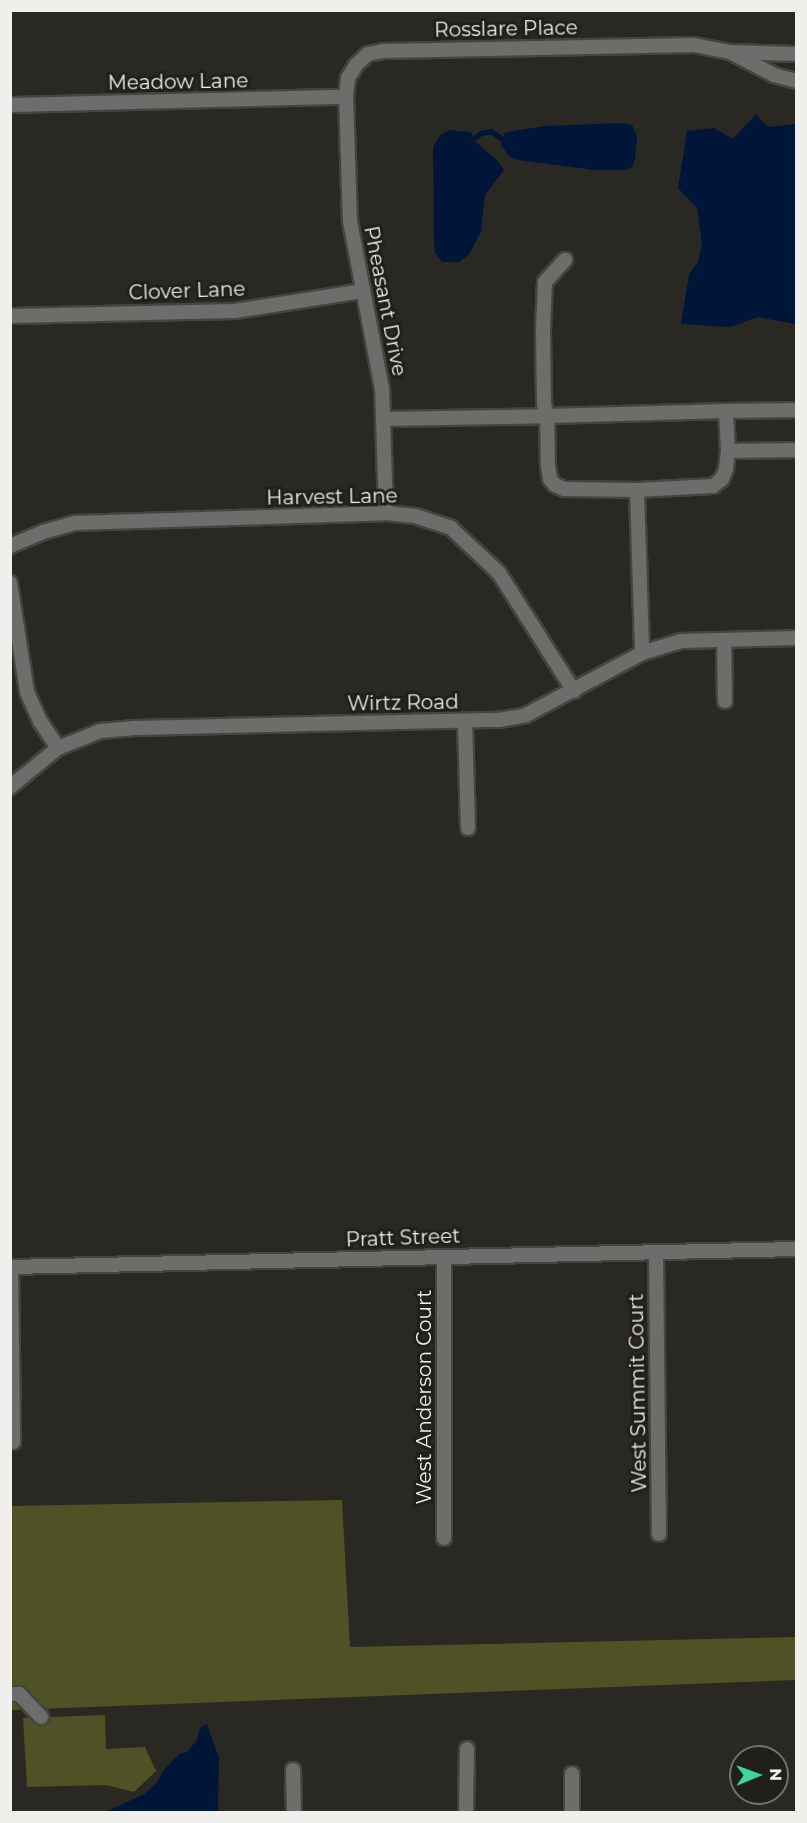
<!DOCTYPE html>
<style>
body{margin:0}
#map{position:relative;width:807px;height:1823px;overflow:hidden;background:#2a2822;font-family:Montserrat,sans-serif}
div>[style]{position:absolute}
.green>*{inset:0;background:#4e5225}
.water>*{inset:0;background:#001639}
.stream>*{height:4.5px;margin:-2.25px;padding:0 2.25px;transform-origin:2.25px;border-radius:2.25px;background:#001639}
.roads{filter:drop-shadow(2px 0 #46443e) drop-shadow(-2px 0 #46443e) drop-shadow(0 2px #46443e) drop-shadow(0 -2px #46443e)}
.street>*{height:14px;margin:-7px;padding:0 7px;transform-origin:7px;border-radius:7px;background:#6c6e6b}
span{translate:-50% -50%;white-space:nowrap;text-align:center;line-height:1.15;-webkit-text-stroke:6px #211f19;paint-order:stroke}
.street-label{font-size:20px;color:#f0efeb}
.frame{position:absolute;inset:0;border:12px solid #f0efeb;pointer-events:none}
.north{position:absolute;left:729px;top:1745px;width:60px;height:60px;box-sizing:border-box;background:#211f19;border:2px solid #74726d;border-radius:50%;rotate:89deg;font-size:16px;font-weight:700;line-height:24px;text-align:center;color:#f0efeb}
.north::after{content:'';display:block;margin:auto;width:21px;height:27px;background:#3ad4a5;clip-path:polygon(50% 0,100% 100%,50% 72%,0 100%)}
</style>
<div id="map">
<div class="green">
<div style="clip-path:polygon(342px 1500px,350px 1647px,796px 1637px,796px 1680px,11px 1710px,10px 1506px)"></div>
<div style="clip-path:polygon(105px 1715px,106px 1749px,145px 1747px,156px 1771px,134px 1792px,106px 1785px,27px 1787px,23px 1718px)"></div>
</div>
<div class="water">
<div style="clip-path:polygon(756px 114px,768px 127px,796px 124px,796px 324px,757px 317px,731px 327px,681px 324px,689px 274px,698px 262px,702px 244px,697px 208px,678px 188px,687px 131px,714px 128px,733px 139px)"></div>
<div style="clip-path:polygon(618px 123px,632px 125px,637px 136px,635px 159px,632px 167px,625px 170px,594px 170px,518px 160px,509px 156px,501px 145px,505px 133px,513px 131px,545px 126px)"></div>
<div style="clip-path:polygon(449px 130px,471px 132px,477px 143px,498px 161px,504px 170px,485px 195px,481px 231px,469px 255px,459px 262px,442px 262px,435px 253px,434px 243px,433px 147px,440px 135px)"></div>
<div style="clip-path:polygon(207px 1724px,219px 1758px,218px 1812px,106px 1812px,144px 1794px,158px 1782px,162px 1772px,179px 1754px,187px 1752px,197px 1740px,200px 1728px)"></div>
</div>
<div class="stream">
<div style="left:476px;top:137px;width:6px;rotate:-39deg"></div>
<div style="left:481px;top:133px;width:10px;rotate:-11deg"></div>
<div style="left:491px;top:131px;width:14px;rotate:34deg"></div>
</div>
<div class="roads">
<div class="street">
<div style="left:732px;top:53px;width:47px;rotate:27.6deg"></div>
<div style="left:774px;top:75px;width:23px;rotate:15deg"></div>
<div style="left:10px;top:105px;width:336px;rotate:-1.4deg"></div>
<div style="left:10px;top:316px;width:225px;rotate:-1.3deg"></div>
<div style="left:235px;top:311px;width:130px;rotate:-8.9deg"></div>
<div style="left:726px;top:411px;width:70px;rotate:-0.8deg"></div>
<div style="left:383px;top:419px;width:164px;rotate:-1deg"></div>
<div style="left:547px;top:416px;width:179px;rotate:-1.6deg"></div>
<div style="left:726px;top:411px;width:40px;rotate:87.1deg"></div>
<div style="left:728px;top:451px;width:18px;rotate:96deg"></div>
<div style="left:726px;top:469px;width:11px;rotate:112deg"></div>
<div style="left:722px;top:479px;width:11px;rotate:142deg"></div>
<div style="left:713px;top:486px;width:76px;rotate:177deg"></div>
<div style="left:637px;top:490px;width:73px;rotate:-179.2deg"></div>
<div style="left:564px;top:489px;width:10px;rotate:-156deg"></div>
<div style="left:555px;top:485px;width:8px;rotate:-130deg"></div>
<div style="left:550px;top:479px;width:13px;rotate:-99deg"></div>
<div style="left:548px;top:466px;width:50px;rotate:-91.1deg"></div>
<div style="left:547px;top:416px;width:12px;rotate:-104deg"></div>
<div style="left:544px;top:404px;width:75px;rotate:-90.8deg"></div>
<div style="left:543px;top:329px;width:47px;rotate:-87.6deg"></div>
<div style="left:545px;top:282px;width:30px;rotate:-48deg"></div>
<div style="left:728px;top:451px;width:68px;rotate:-0.8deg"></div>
<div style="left:637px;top:490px;width:163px;rotate:88.2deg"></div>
<div style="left:386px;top:513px;width:124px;rotate:-91.8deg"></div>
<div style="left:382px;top:389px;width:170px;rotate:-100.8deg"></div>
<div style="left:350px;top:222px;width:125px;rotate:-91.8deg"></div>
<div style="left:346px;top:97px;width:19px;rotate:-84deg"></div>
<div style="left:348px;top:78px;width:15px;rotate:-58deg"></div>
<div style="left:356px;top:65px;width:16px;rotate:-43deg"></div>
<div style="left:368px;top:54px;width:16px;rotate:-11deg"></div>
<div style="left:384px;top:51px;width:310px;rotate:-1.1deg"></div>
<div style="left:694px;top:45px;width:37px;rotate:11deg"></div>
<div style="left:730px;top:52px;width:66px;rotate:1.7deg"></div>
<div style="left:10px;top:546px;width:36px;rotate:-23deg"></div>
<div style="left:43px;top:532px;width:33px;rotate:-16deg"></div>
<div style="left:75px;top:523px;width:311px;rotate:-1.8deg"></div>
<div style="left:386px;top:513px;width:29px;rotate:6deg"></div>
<div style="left:415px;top:516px;width:38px;rotate:18deg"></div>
<div style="left:451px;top:528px;width:66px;rotate:43.2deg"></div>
<div style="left:499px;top:573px;width:140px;rotate:57.6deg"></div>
<div style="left:10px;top:583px;width:110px;rotate:81.1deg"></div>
<div style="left:27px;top:692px;width:32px;rotate:66deg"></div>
<div style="left:40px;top:721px;width:32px;rotate:56deg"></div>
<div style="left:724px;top:640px;width:61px;rotate:89.1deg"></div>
<div style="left:465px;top:721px;width:107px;rotate:88.4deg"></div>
<div style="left:10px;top:787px;width:62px;rotate:-39.1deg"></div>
<div style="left:58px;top:748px;width:45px;rotate:-22deg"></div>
<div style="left:100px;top:731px;width:35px;rotate:-5deg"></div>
<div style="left:135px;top:728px;width:364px;rotate:-1.3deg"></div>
<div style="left:499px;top:720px;width:27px;rotate:-10deg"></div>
<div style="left:526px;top:715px;width:132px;rotate:-28.1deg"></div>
<div style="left:642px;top:653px;width:41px;rotate:-17.1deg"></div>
<div style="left:681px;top:641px;width:115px;rotate:-1.5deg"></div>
<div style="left:656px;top:1252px;width:282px;rotate:89.4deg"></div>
<div style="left:10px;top:1267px;width:786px;rotate:-1.31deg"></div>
<div style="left:11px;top:1267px;width:175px;rotate:89.3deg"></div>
<div style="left:444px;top:1538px;width:281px;rotate:-90deg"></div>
<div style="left:10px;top:1694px;width:9px"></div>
<div style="left:19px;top:1694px;width:32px;rotate:46deg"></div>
<div style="left:293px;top:1770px;width:42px;rotate:88.6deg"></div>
<div style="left:572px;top:1774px;width:38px;rotate:90deg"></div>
<div style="left:466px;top:1812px;width:63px;rotate:-89.1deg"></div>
</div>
</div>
<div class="street-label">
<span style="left:506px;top:29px;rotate:-1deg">Rosslare Place</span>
<span style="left:178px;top:82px;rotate:-1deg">Meadow Lane</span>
<span style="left:187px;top:291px;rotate:-2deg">Clover Lane</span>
<span style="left:385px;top:301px;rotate:79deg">Pheasant Drive</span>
<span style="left:332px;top:497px;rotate:-1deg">Harvest Lane</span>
<span style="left:403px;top:703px;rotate:-1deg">Wirtz Road</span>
<span style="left:403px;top:1238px;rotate:-2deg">Pratt Street</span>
<span style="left:638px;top:1393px;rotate:-91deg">West Summit Court</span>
<span style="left:424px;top:1397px;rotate:-90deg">West Anderson Court</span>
</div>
<div class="frame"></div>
<div class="north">N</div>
</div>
